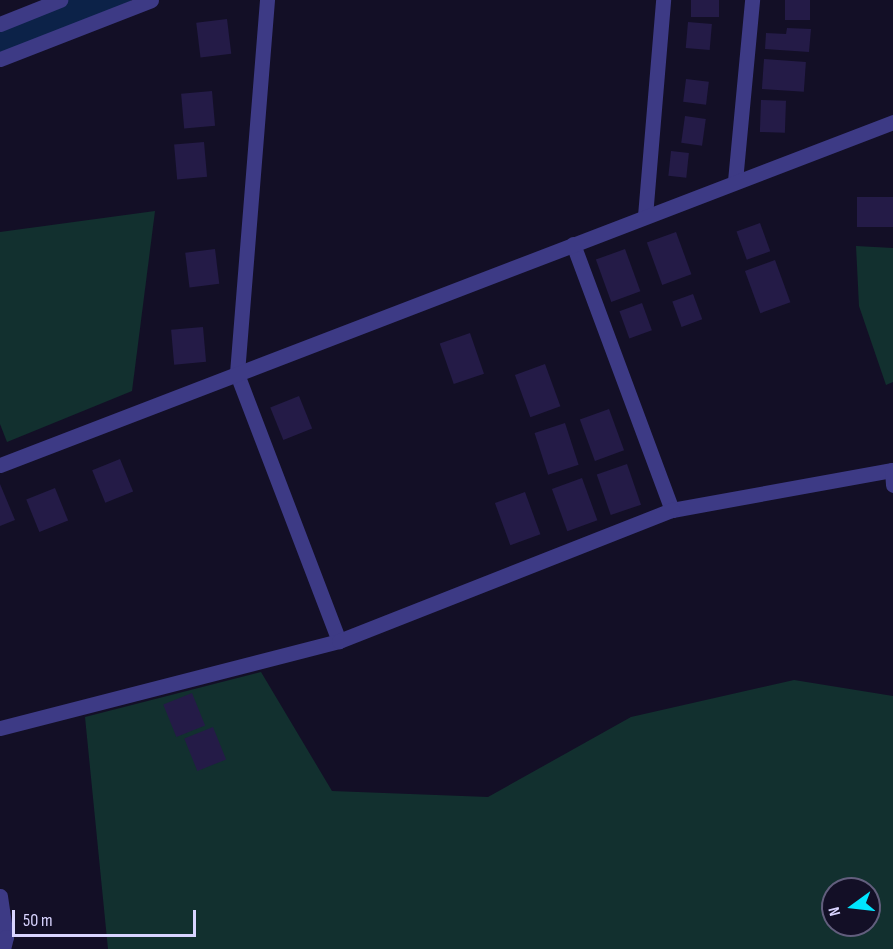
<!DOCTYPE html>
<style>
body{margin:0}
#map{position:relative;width:893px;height:949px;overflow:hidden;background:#130f26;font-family:"Sofia Sans Condensed",sans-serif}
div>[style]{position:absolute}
.green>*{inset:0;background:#12302f}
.river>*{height:44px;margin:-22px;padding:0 22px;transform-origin:22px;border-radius:22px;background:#0c2248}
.building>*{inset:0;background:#241b47;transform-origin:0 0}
.minor>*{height:15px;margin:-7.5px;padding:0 7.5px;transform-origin:7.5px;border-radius:7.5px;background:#3d3a85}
span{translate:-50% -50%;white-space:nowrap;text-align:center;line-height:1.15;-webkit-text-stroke:4.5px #130f26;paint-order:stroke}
.north{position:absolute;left:821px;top:877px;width:60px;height:60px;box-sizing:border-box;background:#130f26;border:2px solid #625e7d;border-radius:50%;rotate:255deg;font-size:16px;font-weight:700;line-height:24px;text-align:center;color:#d9d4ff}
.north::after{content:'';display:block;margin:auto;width:21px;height:27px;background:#00e5ff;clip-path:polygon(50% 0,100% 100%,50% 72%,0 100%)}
.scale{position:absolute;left:12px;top:910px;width:184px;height:27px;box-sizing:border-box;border:3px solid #d9d4ff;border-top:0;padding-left:8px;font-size:18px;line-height:21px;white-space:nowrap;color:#d9d4ff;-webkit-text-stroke:4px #130f26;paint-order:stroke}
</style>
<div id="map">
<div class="green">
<div style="clip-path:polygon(155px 211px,132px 391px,7px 442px,0 424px,0 232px)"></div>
<div style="clip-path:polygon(856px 246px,893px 248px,893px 382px,886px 385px,859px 306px)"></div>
<div style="clip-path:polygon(evenodd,261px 672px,332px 791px,488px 797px,631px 717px,794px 680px,893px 696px,893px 949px,108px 949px,85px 717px,261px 672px,833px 889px,869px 889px,869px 925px,833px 925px,833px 889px)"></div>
</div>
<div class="river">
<div style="left:0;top:42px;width:117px;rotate:-21.1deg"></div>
</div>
<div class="building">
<div style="left:691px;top:0;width:28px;height:17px"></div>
<div style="left:785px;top:0;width:25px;height:20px"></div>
<div style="left:227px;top:19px;width:35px;height:31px;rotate:83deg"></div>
<div style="left:688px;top:22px;width:24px;height:26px;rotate:5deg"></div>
<div style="clip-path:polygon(787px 28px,811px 29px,809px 52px,765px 49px,766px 33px,786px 34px)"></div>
<div style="left:764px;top:59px;width:42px;height:30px;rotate:4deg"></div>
<div style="left:686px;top:79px;width:23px;height:23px;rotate:7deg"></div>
<div style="left:212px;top:91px;width:35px;height:31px;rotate:85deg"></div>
<div style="left:761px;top:100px;width:25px;height:32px;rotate:2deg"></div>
<div style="left:685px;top:116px;width:21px;height:27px;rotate:8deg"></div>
<div style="left:204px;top:142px;width:35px;height:30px;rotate:85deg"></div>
<div style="left:671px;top:151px;width:18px;height:25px;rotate:6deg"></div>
<div style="left:857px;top:197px;width:36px;height:30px"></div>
<div style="left:760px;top:223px;width:30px;height:25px;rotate:70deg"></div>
<div style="left:676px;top:232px;width:45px;height:31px;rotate:70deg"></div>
<div style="left:215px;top:249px;width:35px;height:30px;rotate:83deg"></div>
<div style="left:625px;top:249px;width:45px;height:31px;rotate:70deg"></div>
<div style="left:775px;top:260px;width:45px;height:32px;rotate:70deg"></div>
<div style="left:693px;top:294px;width:27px;height:22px;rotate:70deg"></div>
<div style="left:642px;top:303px;width:29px;height:24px;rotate:70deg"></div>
<div style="left:203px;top:327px;width:35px;height:32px;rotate:85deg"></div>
<div style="left:470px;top:333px;width:43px;height:32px;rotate:71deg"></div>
<div style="left:545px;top:364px;width:45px;height:32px;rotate:70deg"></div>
<div style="left:299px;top:396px;width:35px;height:31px;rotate:68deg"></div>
<div style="left:609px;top:409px;width:44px;height:31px;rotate:70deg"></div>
<div style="left:565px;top:423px;width:44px;height:32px;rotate:72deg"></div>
<div style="left:120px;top:459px;width:35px;height:30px;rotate:68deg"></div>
<div style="left:627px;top:464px;width:43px;height:32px;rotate:71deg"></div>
<div style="left:582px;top:478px;width:45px;height:32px;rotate:70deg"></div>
<div style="clip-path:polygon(0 484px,15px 520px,0 526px)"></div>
<div style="left:55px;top:488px;width:35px;height:31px;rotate:68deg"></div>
<div style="left:525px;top:492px;width:45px;height:32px;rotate:70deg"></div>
<div style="left:192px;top:693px;width:35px;height:31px;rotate:68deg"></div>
<div style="left:213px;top:727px;width:35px;height:31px;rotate:68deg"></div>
</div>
<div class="minor">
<div style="left:267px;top:0;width:375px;rotate:94.6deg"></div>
<div style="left:237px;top:374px;width:286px;rotate:69.1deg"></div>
<div style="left:0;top:24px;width:65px;rotate:-21.8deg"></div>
<div style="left:0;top:59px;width:162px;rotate:-21.3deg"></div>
<div style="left:735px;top:181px;width:182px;rotate:-84.6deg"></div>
<div style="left:645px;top:216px;width:217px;rotate:-85.2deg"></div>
<div style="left:573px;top:244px;width:284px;rotate:69.6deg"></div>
<div style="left:672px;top:510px;width:224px;rotate:-10.3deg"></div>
<div style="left:892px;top:470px;width:15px;rotate:86deg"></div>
<div style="left:0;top:465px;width:957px;rotate:-21.01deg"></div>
<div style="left:0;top:728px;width:350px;rotate:-14.4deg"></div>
<div style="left:339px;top:641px;width:358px;rotate:-21.5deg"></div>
<div style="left:0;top:896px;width:41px;rotate:81.7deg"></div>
<div style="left:6px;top:937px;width:12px;rotate:104deg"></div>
</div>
<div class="north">N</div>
<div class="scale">50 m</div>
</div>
